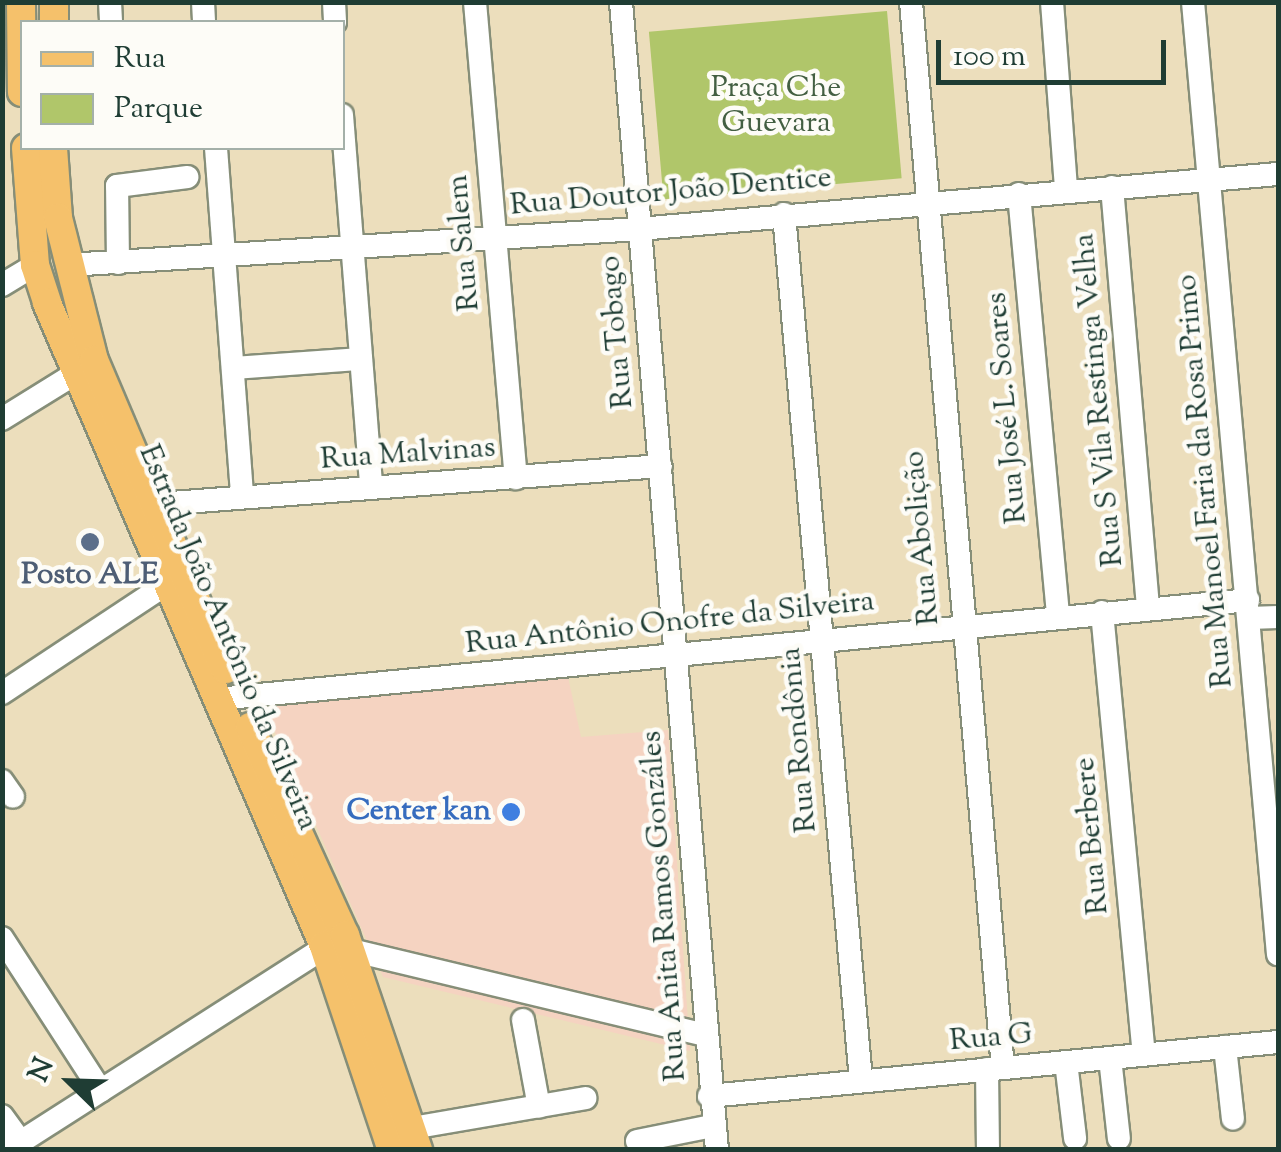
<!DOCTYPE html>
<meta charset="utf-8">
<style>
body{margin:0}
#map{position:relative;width:1281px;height:1152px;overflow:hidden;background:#ecdebc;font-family:"Sorts Mill Goudy",serif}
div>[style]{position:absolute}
.built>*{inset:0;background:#f5d3c1}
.green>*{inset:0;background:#b0c66a;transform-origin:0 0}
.roads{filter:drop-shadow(2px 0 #868e78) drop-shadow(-2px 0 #868e78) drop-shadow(0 2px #868e78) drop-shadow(0 -2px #868e78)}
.minor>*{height:22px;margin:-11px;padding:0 11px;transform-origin:11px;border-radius:11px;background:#fff}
.major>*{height:28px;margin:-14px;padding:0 14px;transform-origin:14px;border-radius:14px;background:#f5c16b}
.dots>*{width:28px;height:28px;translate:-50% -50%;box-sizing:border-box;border:5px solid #fdfcf7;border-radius:50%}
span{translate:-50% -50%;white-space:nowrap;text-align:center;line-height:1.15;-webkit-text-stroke:9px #fdfcf7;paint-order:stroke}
.park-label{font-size:30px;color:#435f42}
.street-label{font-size:30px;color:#1f3d34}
.service-label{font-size:30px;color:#4e5e75;font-weight:700}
.shop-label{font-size:30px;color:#366cbe;font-weight:700}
.right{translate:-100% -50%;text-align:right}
.frame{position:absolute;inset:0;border:5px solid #1f3d34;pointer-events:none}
.legend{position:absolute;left:20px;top:20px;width:325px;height:130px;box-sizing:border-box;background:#fdfcf7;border:2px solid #a4b0a9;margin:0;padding:12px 18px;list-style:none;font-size:30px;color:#1f3d34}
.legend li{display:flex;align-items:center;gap:20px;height:50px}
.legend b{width:50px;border:2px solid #a4b0a9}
.north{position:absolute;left:20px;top:1032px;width:100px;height:100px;-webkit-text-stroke:8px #fdfcf7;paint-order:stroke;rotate:293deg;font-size:28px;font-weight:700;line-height:40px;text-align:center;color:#1f3d34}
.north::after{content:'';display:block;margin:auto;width:35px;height:45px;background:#1f3d34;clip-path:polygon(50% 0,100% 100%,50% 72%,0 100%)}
.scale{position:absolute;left:936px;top:40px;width:230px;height:45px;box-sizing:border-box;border:5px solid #1f3d34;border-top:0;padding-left:12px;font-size:30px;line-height:35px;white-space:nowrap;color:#1f3d34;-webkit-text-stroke:8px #fdfcf7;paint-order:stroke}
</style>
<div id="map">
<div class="built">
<div style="clip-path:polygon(568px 677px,581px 737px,668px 730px,690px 1051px,383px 977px,265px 710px,278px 699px)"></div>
</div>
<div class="green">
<div style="left:887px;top:11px;width:168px;height:239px;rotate:85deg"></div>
</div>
<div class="roads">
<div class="minor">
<div style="left:110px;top:2px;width:20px;rotate:87deg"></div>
<div style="left:203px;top:2px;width:20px;rotate:87deg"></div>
<div style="left:334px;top:2px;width:20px;rotate:87deg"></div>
<div style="left:475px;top:2px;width:478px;rotate:85.1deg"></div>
<div style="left:621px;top:2px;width:1152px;rotate:85.22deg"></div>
<div style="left:911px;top:2px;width:1070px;rotate:85.07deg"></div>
<div style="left:1052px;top:2px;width:188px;rotate:85.7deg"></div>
<div style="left:1193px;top:2px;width:956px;rotate:84.9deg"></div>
<div style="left:342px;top:115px;width:373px;rotate:85.5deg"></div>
<div style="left:216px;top:148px;width:348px;rotate:85.7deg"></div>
<div style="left:1112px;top:187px;width:423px;rotate:85.1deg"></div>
<div style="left:1019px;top:194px;width:424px;rotate:84.7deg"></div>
<div style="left:784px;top:214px;width:870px;rotate:84.92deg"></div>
<div style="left:118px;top:263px;width:77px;rotate:-90.7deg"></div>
<div style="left:117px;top:186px;width:71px;rotate:-7.3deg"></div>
<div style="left:68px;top:265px;width:572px;rotate:-3.61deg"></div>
<div style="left:639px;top:229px;width:641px;rotate:-4.92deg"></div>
<div style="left:2px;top:285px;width:39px;rotate:-31deg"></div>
<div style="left:234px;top:368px;width:127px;rotate:-4.1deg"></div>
<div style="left:2px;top:419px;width:89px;rotate:-31.7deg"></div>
<div style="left:158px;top:504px;width:504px;rotate:-4.32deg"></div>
<div style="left:1102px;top:612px;width:444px;rotate:84.6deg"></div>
<div style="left:1249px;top:618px;width:29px;rotate:-2deg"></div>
<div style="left:2px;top:693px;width:212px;rotate:-33.5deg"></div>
<div style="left:217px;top:699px;width:1036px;rotate:-5.48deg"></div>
<div style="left:2px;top:781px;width:19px;rotate:55deg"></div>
<div style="left:2px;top:938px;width:182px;rotate:57.1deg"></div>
<div style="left:351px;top:950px;width:363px;rotate:13.5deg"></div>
<div style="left:523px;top:1020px;width:88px;rotate:79.6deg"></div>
<div style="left:1225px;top:1047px;width:72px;rotate:83.7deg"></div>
<div style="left:1110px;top:1058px;width:81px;rotate:83.7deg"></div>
<div style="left:1066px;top:1062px;width:77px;rotate:83.2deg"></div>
<div style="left:987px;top:1069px;width:81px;rotate:89.3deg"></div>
<div style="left:709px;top:1096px;width:572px;rotate:-5.42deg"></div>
<div style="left:2px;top:1116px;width:31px;rotate:54deg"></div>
<div style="left:412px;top:1128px;width:176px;rotate:-9.8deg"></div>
<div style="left:637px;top:1141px;width:76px;rotate:-11.3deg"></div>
<div style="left:8px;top:1150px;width:392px;rotate:-32.6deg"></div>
</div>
<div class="major">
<div style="left:21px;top:2px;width:90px;rotate:89.4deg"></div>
<div style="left:54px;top:22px;width:20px;rotate:-90deg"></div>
<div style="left:26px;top:148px;width:117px;rotate:85.6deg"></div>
<div style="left:35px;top:265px;width:40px;rotate:72deg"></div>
<div style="left:47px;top:303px;width:700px;rotate:66.69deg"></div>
<div style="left:324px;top:946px;width:215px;rotate:71.6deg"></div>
<div style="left:53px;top:148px;width:70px;rotate:85.9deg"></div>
<div style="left:58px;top:218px;width:146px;rotate:75.8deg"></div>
<div style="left:94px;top:360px;width:336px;rotate:67deg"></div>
<div style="left:250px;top:727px;width:229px;rotate:65.5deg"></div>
<div style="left:345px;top:935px;width:227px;rotate:71.2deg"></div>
</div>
</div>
<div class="dots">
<div style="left:90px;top:542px;background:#5c6f8a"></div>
<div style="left:511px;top:812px;background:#3f7fe0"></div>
</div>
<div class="park-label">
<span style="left:776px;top:106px">Praça Che<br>Guevara</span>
</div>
<div class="street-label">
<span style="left:671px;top:193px;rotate:-5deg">Rua Doutor João Dentice</span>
<span style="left:465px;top:243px;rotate:-95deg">Rua Salem</span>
<span style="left:618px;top:332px;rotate:-95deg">Rua Tobago</span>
<span style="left:1100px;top:400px;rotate:-95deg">Rua S Vila Restinga Velha</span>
<span style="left:1008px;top:408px;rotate:-95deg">Rua José L. Soares</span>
<span style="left:408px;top:455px;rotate:-4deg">Rua Malvinas</span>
<span style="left:1206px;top:481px;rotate:-95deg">Rua Manoel Faria da Rosa Primo</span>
<span style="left:923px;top:538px;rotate:-95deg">Rua Abolição</span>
<span style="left:670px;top:624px;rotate:-6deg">Rua Antônio Onofre da Silveira</span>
<span style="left:227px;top:638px;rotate:67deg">Estrada João Antônio da Silveira</span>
<span style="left:800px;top:740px;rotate:-95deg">Rua Rondônia</span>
<span style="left:1093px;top:836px;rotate:-95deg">Rua Berbere</span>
<span style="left:665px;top:906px;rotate:-94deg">Rua Anita Ramos Gonzáles</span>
<span style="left:991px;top:1039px;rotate:-5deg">Rua G</span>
</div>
<div class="service-label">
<span style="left:90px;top:576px">Posto ALE</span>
</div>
<div class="shop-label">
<span class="right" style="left:491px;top:812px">Center kan</span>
</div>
<div class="frame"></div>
<ul class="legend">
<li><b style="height:12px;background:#f5c16b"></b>Rua</li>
<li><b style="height:28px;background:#b0c66a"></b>Parque</li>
</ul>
<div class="north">N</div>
<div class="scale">100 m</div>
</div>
